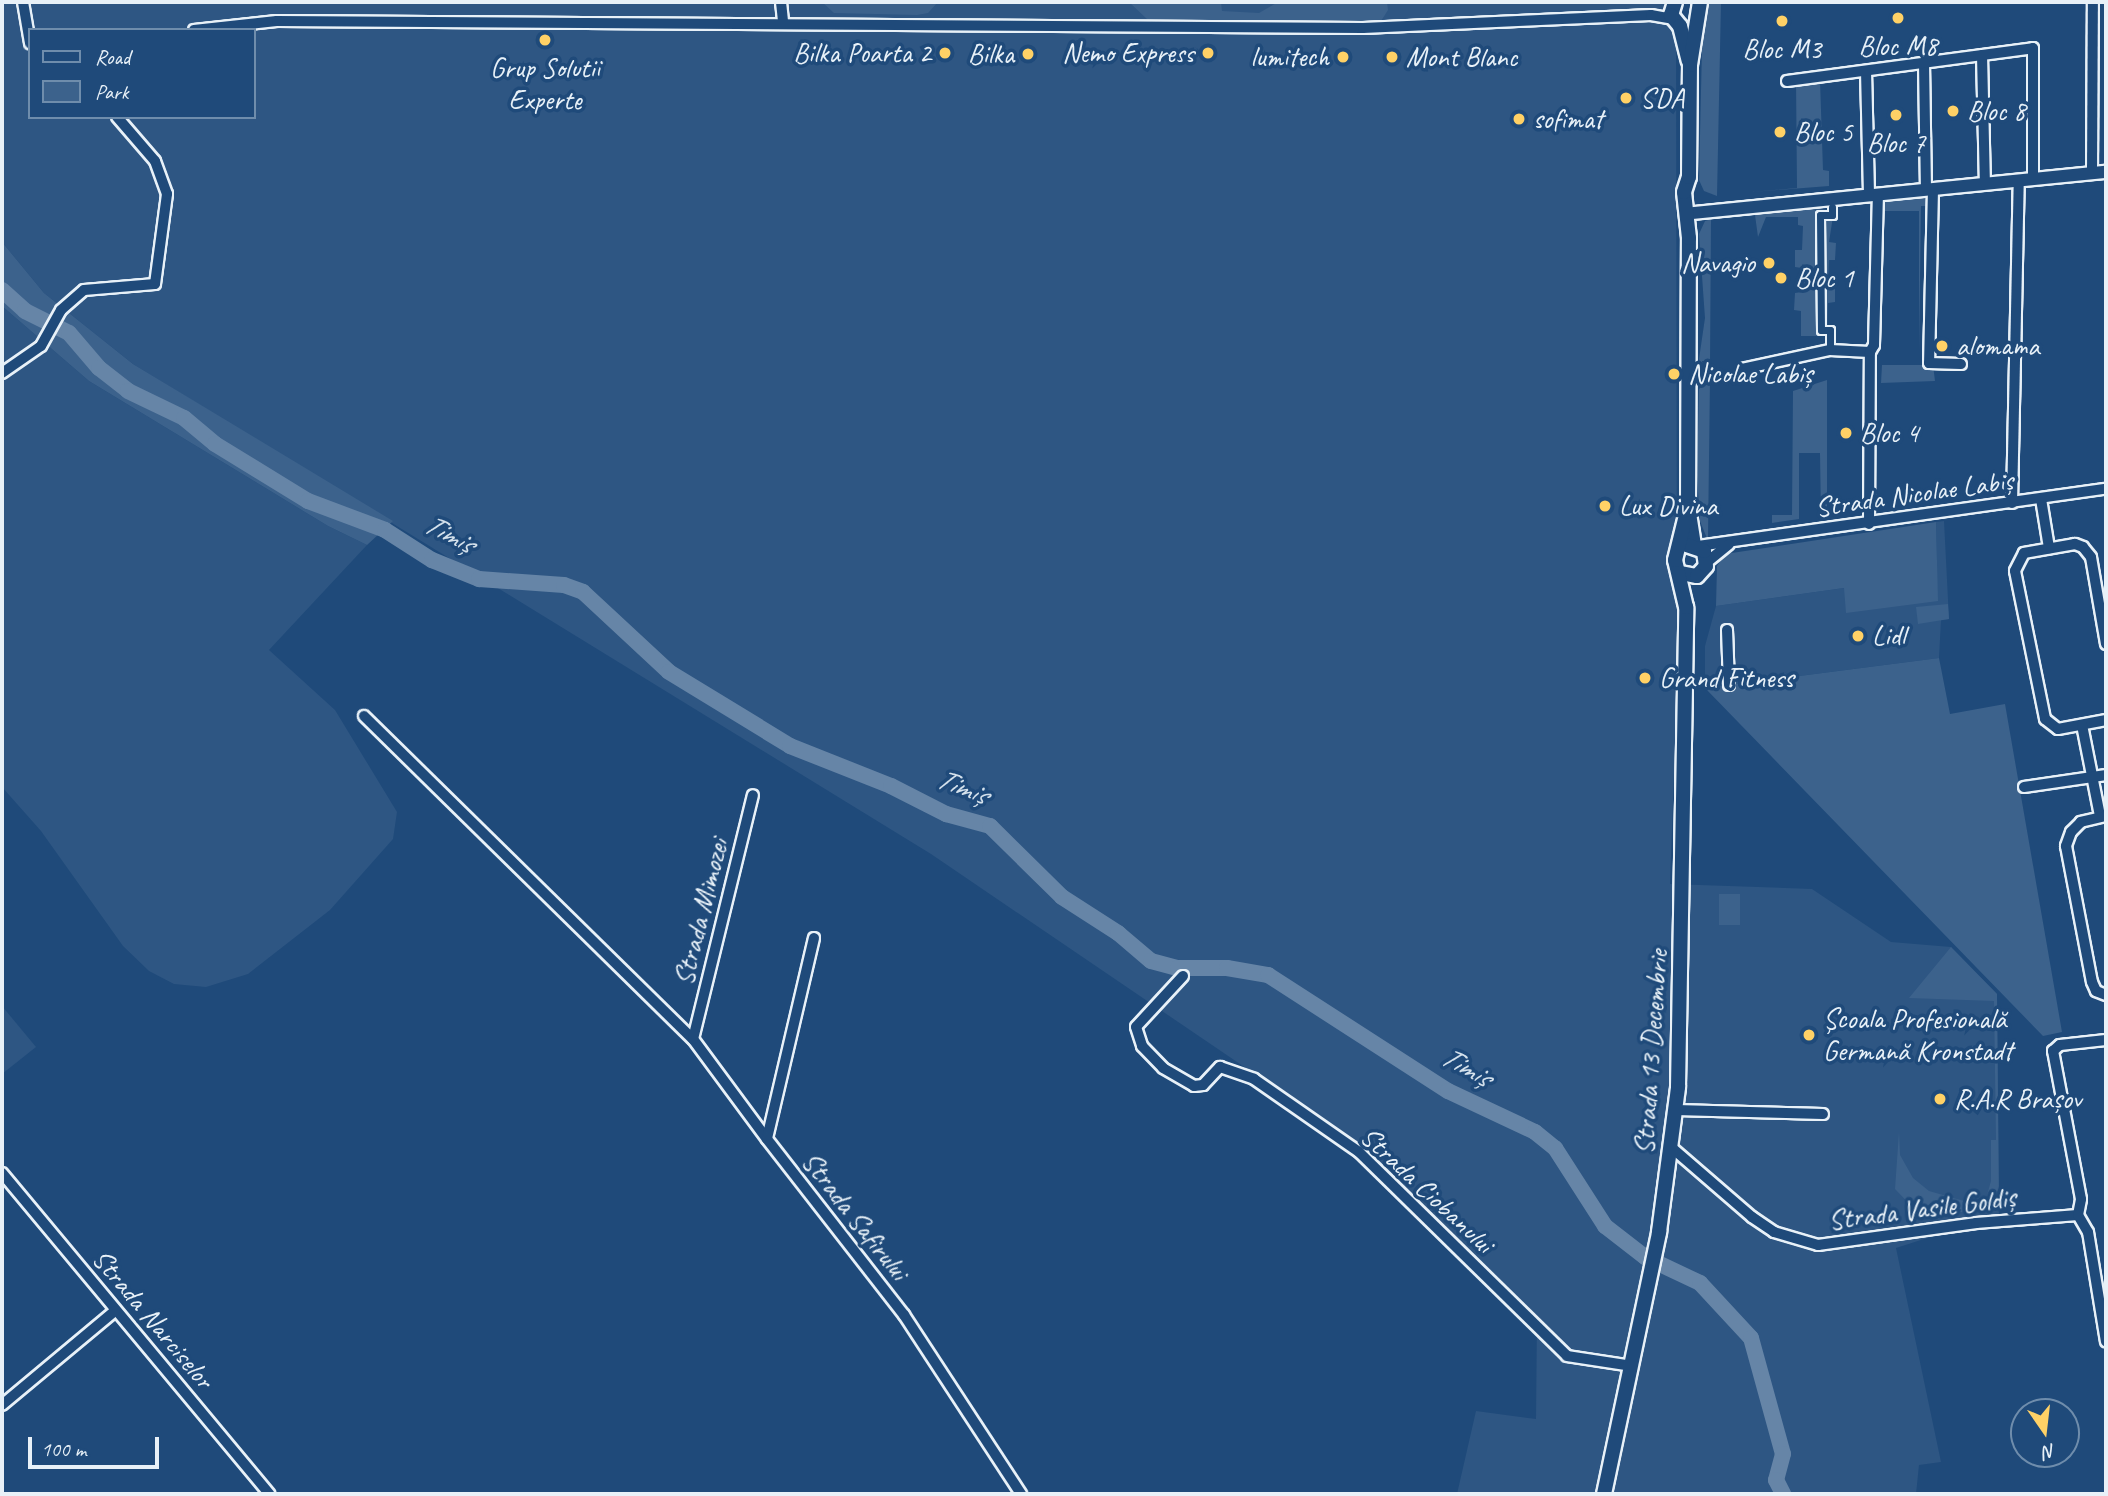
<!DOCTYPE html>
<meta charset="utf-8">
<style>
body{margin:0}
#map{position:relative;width:2108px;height:1496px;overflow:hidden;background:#1f4a7a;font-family:Caveat,sans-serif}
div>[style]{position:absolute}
.built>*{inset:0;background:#2e5683}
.green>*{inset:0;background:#3c628c;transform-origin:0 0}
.river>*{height:16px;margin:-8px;padding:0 8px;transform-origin:8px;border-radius:8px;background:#6685a7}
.roads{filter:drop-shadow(2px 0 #e8f1f8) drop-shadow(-2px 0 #e8f1f8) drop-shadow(0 2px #e8f1f8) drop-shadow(0 -2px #e8f1f8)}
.pedestrian>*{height:7px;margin:-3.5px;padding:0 3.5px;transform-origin:3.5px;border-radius:3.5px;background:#1f4a7a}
.minor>*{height:10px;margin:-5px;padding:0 5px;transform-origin:5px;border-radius:5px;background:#1f4a7a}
.tertiary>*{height:12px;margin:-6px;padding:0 6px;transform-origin:6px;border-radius:6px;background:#1f4a7a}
.secondary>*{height:14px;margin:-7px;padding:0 7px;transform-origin:7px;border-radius:7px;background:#1f4a7a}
.dots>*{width:19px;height:19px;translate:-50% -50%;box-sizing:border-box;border:4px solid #1f4a7a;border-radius:50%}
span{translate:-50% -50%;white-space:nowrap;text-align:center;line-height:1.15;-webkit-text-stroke:7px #1f4a7a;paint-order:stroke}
.poi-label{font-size:28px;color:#e8f1f8}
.right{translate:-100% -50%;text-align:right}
.left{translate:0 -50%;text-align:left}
.street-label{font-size:28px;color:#e8f1f8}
.water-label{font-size:30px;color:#d4e1ec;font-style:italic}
.frame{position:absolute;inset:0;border:4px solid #e8f1f8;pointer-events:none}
.legend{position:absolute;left:28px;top:28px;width:228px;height:91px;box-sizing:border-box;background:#1f4a7a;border:2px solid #6f8dac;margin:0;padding:9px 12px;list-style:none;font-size:21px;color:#e8f1f8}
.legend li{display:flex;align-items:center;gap:14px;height:35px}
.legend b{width:35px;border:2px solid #6f8dac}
.north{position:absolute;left:2010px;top:1398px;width:70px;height:70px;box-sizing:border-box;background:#1f4a7a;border:2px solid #6f8dac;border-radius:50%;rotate:166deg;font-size:19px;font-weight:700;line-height:28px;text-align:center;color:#e8f1f8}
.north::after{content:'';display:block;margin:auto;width:24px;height:32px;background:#ffd166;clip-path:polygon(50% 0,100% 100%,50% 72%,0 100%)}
.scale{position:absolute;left:28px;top:1437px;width:131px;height:32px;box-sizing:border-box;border:4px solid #e8f1f8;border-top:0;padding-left:9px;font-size:21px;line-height:24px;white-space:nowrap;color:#e8f1f8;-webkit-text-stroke:5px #1f4a7a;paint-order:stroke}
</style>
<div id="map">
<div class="built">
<div style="clip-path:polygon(evenodd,2px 2px,1676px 2px,1677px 690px,1670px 884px,1812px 889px,1891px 942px,1951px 947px,1997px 994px,1999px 1215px,1896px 1248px,1941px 1462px,1919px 1465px,1916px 1494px,1457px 1494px,1476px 1411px,1536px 1419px,1537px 1316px,1365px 1149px,931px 854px,133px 364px,44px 293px,2px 242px,2px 2px,30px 30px,254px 30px,254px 117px,30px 117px,30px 30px)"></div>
<div style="clip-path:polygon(2px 306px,89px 381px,328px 526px,367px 545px,269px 650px,335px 710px,397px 812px,393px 839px,330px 910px,248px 974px,206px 987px,174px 984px,149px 971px,123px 946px,41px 831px,2px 787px)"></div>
<div style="clip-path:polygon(1944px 521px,1949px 619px,1941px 620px,1939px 658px,1705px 688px,1705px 646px,1716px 606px,1937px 575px,1936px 522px)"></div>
<div style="clip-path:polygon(2px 1006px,36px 1047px,2px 1074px)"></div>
</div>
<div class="green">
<div style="clip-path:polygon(822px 2px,828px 3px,938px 2px,928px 13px,917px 15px,834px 13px)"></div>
<div style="clip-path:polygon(1129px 2px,1221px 2px,1222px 11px,1259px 13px,1278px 2px,1387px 2px,1388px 10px,1381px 21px,1148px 20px)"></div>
<div style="clip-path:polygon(1703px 2px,1721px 2px,1717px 196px,1704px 191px,1699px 180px)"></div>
<div style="clip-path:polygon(1820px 80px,1823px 170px,1829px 171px,1829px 186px,1751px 192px,1797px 188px,1796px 81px)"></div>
<div style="clip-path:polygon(1927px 197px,1927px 206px,1921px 206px,1919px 353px,1919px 211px,1883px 211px,1883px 200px)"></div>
<div style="clip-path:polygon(1803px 209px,1834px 210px,1829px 242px,1836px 243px,1835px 260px,1829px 260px,1828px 284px,1835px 284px,1835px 302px,1828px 303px,1827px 336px,1801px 336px,1801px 311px,1794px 310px,1795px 293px,1802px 292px,1802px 268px,1795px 267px,1795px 250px,1802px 250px,1803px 226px,1798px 225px,1798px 217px,1766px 217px,1758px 237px,1755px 215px,1747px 215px)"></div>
<div style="clip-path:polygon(1719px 217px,1711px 220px,1710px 366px,1716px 369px,1709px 370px,1701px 367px,1699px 359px,1705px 318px,1699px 234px,1705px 221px)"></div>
<div style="clip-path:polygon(2px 242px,44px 293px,133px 364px,393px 521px,367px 545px,328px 526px,89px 381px,2px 306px)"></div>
<div style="clip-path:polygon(1882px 365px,1933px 365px,1935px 381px,1881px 383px)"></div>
<div style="clip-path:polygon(1710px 379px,1708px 538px,1714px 539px,1708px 541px,1700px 521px,1697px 476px,1699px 389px)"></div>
<div style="clip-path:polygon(1827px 380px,1827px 515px,1821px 516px,1820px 453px,1799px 453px,1799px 519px,1772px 523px,1772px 515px,1792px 515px,1793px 391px)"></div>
<div style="clip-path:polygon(1936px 522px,1938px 601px,1846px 613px,1844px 588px,1716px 606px,1717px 566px,1725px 554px)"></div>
<div style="clip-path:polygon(1948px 604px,1949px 619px,1918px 624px,1916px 607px)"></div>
<div style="clip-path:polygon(1939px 658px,1950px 714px,2005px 704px,2062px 1032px,2043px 1036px,1705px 688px)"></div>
<div style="left:1719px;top:894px;width:21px;height:31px"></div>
<div style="clip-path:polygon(1951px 947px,1997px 994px,1999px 1207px,1983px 1209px,1991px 1181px,1991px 1140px,1996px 1140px,1994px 1001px,1909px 998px)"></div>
<div style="clip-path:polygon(1899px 1132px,1900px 1155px,1913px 1178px,1929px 1191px,1964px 1201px,1967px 1211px,1924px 1219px,1895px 1189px)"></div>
</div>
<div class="river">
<div style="left:2px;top:290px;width:31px;rotate:42deg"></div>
<div style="left:25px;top:311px;width:49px;rotate:26.6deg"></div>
<div style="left:69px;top:333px;width:46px;rotate:49.4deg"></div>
<div style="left:99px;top:368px;width:37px;rotate:38deg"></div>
<div style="left:128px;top:391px;width:62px;rotate:25.7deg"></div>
<div style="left:184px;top:418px;width:40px;rotate:40deg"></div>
<div style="left:215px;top:444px;width:109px;rotate:31.5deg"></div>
<div style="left:308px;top:501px;width:82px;rotate:20.6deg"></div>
<div style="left:385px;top:530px;width:56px;rotate:32.6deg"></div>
<div style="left:432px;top:560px;width:51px;rotate:22deg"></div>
<div style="left:479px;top:579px;width:85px;rotate:4deg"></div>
<div style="left:564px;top:585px;width:20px;rotate:20deg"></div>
<div style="left:583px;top:592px;width:117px;rotate:42.9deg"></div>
<div style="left:669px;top:672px;width:142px;rotate:31.4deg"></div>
<div style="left:790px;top:746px;width:109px;rotate:21.6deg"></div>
<div style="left:891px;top:786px;width:62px;rotate:27deg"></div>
<div style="left:946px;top:814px;width:46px;rotate:15.3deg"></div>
<div style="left:990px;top:826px;width:101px;rotate:44.6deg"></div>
<div style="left:1062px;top:897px;width:67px;rotate:32.7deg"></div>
<div style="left:1118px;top:933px;width:43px;rotate:40.3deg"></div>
<div style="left:1151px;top:961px;width:28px;rotate:15deg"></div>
<div style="left:1178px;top:968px;width:49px"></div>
<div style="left:1227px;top:968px;width:42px;rotate:9.7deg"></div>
<div style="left:1268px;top:975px;width:214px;rotate:32.8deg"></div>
<div style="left:1448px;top:1091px;width:96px;rotate:25.2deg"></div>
<div style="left:1535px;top:1132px;width:26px;rotate:39deg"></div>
<div style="left:1555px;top:1148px;width:93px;rotate:57.3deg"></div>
<div style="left:1605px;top:1226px;width:51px;rotate:37.8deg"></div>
<div style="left:1645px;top:1257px;width:61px;rotate:25.3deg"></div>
<div style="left:1700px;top:1283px;width:75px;rotate:47.2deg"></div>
<div style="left:1751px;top:1338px;width:120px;rotate:74.6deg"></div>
<div style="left:1783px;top:1454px;width:27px;rotate:105deg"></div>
<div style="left:1776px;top:1480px;width:16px;rotate:63deg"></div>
</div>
<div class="roads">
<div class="pedestrian">
<div style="left:1830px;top:350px;width:20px;rotate:-90deg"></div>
<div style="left:1830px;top:330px;width:9px;rotate:180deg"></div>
<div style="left:1821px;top:330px;width:115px;rotate:-90.5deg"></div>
<div style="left:1820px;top:215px;width:12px"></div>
<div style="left:1832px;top:215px;width:8px;rotate:-90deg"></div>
</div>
<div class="minor">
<div style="left:23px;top:2px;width:42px;rotate:80.3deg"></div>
<div style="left:781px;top:2px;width:20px;rotate:84deg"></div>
<div style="left:194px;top:30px;width:83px;rotate:-6.2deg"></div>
<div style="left:277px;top:21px;width:1086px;rotate:0.37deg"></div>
<div style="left:1363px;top:28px;width:288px;rotate:-2.6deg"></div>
<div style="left:1651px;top:15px;width:22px;rotate:10deg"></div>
<div style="left:1982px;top:55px;width:129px;rotate:88.7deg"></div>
<div style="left:1924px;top:63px;width:127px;rotate:89.1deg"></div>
<div style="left:1866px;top:71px;width:125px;rotate:88.6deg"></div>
<div style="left:1787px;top:81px;width:248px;rotate:-7.6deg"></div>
<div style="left:2033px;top:48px;width:131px;rotate:90deg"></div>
<div style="left:2092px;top:173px;width:171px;rotate:-89.7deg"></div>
<div style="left:1933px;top:189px;width:174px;rotate:91.3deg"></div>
<div style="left:1929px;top:363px;width:32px;rotate:2deg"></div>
<div style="left:1742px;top:369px;width:90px;rotate:-12.2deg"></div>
<div style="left:1830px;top:350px;width:40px;rotate:2.9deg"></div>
<div style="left:2px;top:373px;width:47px;rotate:-34.7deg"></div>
<div style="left:41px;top:346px;width:41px;rotate:-60.9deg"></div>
<div style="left:61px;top:310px;width:30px;rotate:-41deg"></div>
<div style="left:84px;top:290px;width:71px;rotate:-4.8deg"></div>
<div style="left:155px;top:284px;width:91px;rotate:-82.4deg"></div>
<div style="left:167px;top:194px;width:35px;rotate:-110deg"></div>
<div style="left:155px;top:161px;width:58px;rotate:-130.8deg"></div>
<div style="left:2041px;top:499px;width:50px;rotate:80.7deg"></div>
<div style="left:2012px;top:503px;width:322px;rotate:-88.8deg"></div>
<div style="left:1869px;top:524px;width:172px;rotate:-89.7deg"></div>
<div style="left:1870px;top:352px;width:8px;rotate:-60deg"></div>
<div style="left:1874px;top:345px;width:150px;rotate:-88.5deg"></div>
<div style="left:1698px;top:546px;width:412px;rotate:-8deg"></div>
<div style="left:1707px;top:562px;width:28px;rotate:-39deg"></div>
<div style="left:1727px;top:630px;width:55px;rotate:87.9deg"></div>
<div style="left:2106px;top:644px;width:88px;rotate:-99.8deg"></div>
<div style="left:2091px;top:557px;width:13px;rotate:-129deg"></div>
<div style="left:2083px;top:547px;width:9px;rotate:-159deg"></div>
<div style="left:2075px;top:544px;width:52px;rotate:170deg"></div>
<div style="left:2024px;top:553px;width:20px;rotate:117deg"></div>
<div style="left:2015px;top:571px;width:151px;rotate:78.5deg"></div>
<div style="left:2045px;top:719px;width:16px;rotate:38deg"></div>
<div style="left:2058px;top:729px;width:49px;rotate:-10.6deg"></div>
<div style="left:364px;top:716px;width:461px;rotate:44.5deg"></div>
<div style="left:693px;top:1039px;width:124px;rotate:53.5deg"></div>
<div style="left:2082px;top:725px;width:93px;rotate:78.8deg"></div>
<div style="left:2024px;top:787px;width:83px;rotate:-8.3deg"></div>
<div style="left:2106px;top:816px;width:26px;rotate:167deg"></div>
<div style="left:2081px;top:822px;width:14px;rotate:135deg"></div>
<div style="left:2071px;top:832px;width:15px;rotate:110deg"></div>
<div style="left:2066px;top:846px;width:138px;rotate:79.2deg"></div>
<div style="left:2092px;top:982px;width:10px;rotate:66deg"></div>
<div style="left:2096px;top:991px;width:11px;rotate:22deg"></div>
<div style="left:814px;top:938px;width:206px;rotate:103.2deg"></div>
<div style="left:767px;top:1139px;width:223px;rotate:52.1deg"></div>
<div style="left:904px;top:1315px;width:214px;rotate:56.8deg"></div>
<div style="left:1183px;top:976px;width:69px;rotate:132.7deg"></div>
<div style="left:1136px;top:1027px;width:20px;rotate:72deg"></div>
<div style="left:1142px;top:1046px;width:30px;rotate:46deg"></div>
<div style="left:1163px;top:1068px;width:36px;rotate:30deg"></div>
<div style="left:1194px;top:1086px;width:9px;rotate:-6deg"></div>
<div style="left:1203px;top:1085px;width:25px;rotate:-47deg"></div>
<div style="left:1220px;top:1067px;width:36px;rotate:19deg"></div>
<div style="left:1254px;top:1079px;width:128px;rotate:34.8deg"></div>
<div style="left:1359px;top:1152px;width:291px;rotate:44.4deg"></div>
<div style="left:1567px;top:1356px;width:66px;rotate:8.7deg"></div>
<div style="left:693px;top:1039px;width:251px;rotate:-76.2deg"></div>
<div style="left:1676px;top:1110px;width:147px;rotate:1.6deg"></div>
<div style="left:1671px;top:1147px;width:107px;rotate:40.8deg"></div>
<div style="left:1752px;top:1217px;width:27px;rotate:34deg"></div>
<div style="left:1774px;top:1232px;width:46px;rotate:16.5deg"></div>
<div style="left:1818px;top:1245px;width:160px;rotate:-7.9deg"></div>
<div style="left:1976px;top:1223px;width:102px;rotate:-4.5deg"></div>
<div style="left:2px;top:1173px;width:418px;rotate:50.2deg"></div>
<div style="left:2078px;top:1215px;width:16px;rotate:-79deg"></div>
<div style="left:2081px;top:1199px;width:151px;rotate:-100.7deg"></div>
<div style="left:2053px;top:1051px;width:9px;rotate:-41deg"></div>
<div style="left:2060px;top:1045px;width:46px;rotate:-6.2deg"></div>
<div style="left:2078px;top:1215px;width:20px;rotate:60deg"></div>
<div style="left:2088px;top:1232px;width:111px;rotate:80.7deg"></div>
<div style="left:2px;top:1405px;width:147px;rotate:-39.8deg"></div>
</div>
<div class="tertiary">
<div style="left:1693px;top:213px;width:415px;rotate:-5.7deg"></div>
</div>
<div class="secondary">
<div style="left:1675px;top:2px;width:14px;rotate:107deg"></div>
<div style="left:1671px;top:15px;width:14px;rotate:51deg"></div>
<div style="left:1680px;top:26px;width:36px;rotate:76deg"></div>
<div style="left:1694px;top:545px;width:38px;rotate:-99deg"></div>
<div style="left:1688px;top:507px;width:269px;rotate:-89.8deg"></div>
<div style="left:1689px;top:238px;width:46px;rotate:-96.2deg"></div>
<div style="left:1684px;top:192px;width:16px;rotate:-72deg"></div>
<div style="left:1689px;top:177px;width:112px;rotate:-89.5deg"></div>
<div style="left:1690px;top:65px;width:64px;rotate:-81deg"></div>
<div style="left:1681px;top:573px;width:16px;rotate:11deg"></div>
<div style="left:1697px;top:576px;width:13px;rotate:-48deg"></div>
<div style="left:1706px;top:566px;width:15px;rotate:-98deg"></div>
<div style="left:1704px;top:551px;width:18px;rotate:-161deg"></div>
<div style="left:1604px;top:1494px;width:268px;rotate:-78.1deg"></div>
<div style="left:1659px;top:1232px;width:146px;rotate:-82.5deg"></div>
<div style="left:1678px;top:1087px;width:480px;rotate:-89deg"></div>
<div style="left:1686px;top:607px;width:48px;rotate:-103.2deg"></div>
<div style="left:1675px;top:560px;width:55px;rotate:-76.2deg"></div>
</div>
</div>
<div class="dots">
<div style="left:1898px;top:18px;background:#ffd166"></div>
<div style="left:1782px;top:21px;background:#ffd166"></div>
<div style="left:545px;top:40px;background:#ffd166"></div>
<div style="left:945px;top:53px;background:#ffd166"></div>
<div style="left:1208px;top:53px;background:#ffd166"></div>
<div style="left:1028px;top:54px;background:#ffd166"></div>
<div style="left:1343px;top:57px;background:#ffd166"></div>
<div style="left:1392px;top:57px;background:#ffd166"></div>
<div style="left:1626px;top:98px;background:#ffd166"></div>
<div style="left:1953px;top:111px;background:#ffd166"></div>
<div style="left:1896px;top:115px;background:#ffd166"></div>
<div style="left:1519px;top:119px;background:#ffd166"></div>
<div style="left:1780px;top:132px;background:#ffd166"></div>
<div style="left:1769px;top:263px;background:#ffd166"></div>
<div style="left:1781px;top:278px;background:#ffd166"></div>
<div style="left:1942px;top:346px;background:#ffd166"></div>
<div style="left:1674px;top:374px;background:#ffd166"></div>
<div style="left:1846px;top:433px;background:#ffd166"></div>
<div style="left:1605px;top:506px;background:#ffd166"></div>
<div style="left:1858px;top:636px;background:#ffd166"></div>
<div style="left:1645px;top:678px;background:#ffd166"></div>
<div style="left:1809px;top:1035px;background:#ffd166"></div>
<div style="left:1940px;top:1099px;background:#ffd166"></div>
</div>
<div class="poi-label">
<span style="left:1898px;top:46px">Bloc M8</span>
<span style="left:1782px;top:49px">Bloc M3</span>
<span class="right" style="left:931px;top:53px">Bilka Poarta 2</span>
<span class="right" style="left:1194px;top:53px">Nemo Express</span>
<span class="right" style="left:1014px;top:54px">Bilka</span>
<span class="right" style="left:1329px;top:57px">lumitech</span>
<span class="left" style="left:1406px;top:57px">Mont Blanc</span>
<span style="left:545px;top:84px">Grup Solutii<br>Experte</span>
<span class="left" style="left:1640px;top:98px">SDA</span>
<span class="left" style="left:1967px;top:111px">Bloc 8</span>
<span class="left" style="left:1533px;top:119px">sofimat</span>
<span class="left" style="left:1794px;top:132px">Bloc 5</span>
<span style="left:1896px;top:143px">Bloc 7</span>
<span class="right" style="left:1755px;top:263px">Navagio</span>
<span class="left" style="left:1795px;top:278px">Bloc 1</span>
<span class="left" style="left:1956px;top:346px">alomama</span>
<span class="left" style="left:1688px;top:374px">Nicolae Labiș</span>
<span class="left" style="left:1860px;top:433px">Bloc 4</span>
<span class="left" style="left:1619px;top:506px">Lux Divina</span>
<span class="left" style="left:1872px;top:636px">Lidl</span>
<span class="left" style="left:1659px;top:678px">Grand Fitness</span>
<span class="left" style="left:1823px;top:1035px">Școala Profesională<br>Germană Kronstadt</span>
<span class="left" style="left:1954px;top:1099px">R.A.R Brașov</span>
</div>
<div class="street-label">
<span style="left:1914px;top:494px;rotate:-8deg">Strada Nicolae Labiș</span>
<span style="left:701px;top:912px;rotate:-76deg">Strada Mimozei</span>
<span style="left:1651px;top:1052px;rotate:-86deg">Strada 13 Decembrie</span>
<span style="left:1427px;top:1190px;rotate:43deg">Strada Ciobanului</span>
<span style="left:1922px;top:1209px;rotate:-7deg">Strada Vasile Goldiș</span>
<span style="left:855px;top:1216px;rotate:52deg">Strada Safirului</span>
<span style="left:153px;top:1319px;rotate:50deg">Strada Narciselor</span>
</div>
<div class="water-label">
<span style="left:449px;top:533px;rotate:27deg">Timiș</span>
<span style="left:962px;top:786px;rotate:21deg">Timiș</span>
<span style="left:1466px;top:1066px;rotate:29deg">Timiș</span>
</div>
<div class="frame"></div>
<ul class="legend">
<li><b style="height:9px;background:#1f4a7a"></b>Road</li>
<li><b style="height:19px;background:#3c628c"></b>Park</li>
</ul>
<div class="north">N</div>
<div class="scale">100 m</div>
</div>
